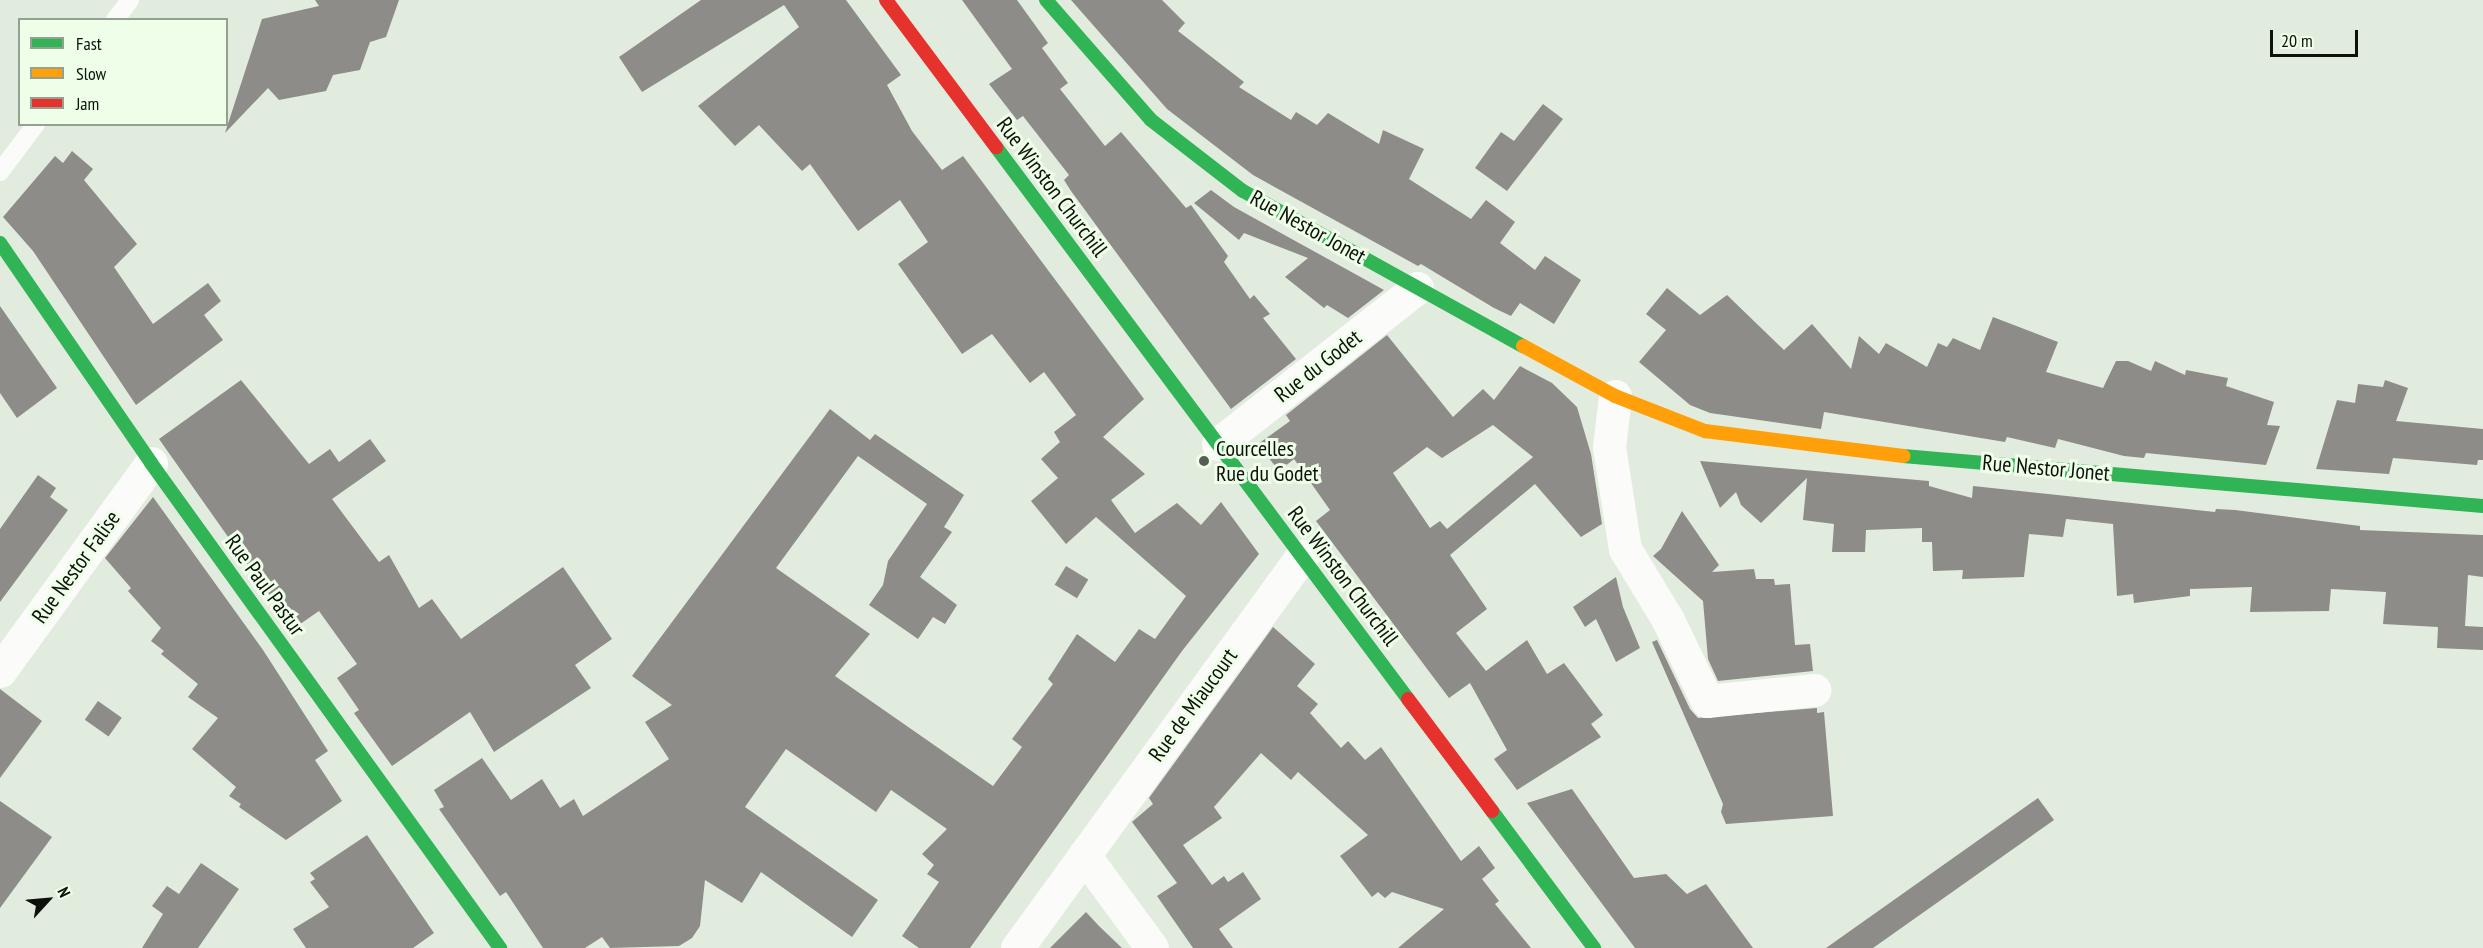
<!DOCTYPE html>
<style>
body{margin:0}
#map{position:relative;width:2483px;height:948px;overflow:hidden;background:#e2ecde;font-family:"PT Sans Narrow",sans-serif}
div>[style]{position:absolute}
.building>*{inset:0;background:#8d8c88;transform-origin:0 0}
.lane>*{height:18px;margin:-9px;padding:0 9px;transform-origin:9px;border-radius:9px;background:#fbfcfa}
.street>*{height:33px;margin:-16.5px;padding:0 16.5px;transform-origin:16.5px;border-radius:16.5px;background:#fbfcfa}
.fast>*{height:14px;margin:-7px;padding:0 7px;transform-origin:7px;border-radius:7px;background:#30b455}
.slow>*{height:14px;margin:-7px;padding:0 7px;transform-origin:7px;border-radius:7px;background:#ff9f0a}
.jam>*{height:14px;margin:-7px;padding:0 7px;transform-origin:7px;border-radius:7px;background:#e5322d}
.dots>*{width:16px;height:16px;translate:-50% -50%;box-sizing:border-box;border:3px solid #eefee9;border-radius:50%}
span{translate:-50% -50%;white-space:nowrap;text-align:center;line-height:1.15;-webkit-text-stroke:6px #eefee9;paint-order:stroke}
.street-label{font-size:22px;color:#0c120a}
.poi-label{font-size:22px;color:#0c120a}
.left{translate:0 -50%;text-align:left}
.legend{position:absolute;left:18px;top:18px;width:210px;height:108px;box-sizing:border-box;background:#eefee9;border:2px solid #94a090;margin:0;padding:8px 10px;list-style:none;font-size:18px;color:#0c120a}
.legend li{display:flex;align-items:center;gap:12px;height:30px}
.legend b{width:30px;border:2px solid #94a090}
.north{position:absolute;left:18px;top:870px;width:60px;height:60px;-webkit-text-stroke:4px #eefee9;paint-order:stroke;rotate:64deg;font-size:16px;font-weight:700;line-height:24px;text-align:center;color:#0c120a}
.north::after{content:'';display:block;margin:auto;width:21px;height:27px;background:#0c120a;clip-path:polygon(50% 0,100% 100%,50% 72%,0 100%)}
.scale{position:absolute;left:2270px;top:30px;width:88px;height:27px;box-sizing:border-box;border:3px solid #0c120a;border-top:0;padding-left:8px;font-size:18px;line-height:21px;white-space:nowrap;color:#0c120a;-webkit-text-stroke:4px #eefee9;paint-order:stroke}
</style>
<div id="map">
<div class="building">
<div style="clip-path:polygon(315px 0,399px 0,386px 37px,370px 42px,360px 70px,333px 75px,326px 91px,279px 100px,268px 88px,225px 133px,262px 19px,319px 6px)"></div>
<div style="clip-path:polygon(701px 0,846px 0,901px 75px,887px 85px,912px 131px,942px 170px,963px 156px,1144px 399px,1103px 437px,1145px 474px,1111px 500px,1135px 533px,1177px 503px,1201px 525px,1221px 502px,1259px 554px,1182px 651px,970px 948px,919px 948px,902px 936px,939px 882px,927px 874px,934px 865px,922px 854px,947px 829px,891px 790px,876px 812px,786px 749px,745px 807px,878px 900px,852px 937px,761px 872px,742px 903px,705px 880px,700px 926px,692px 938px,679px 946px,610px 948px,602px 937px,585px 948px,543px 948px,506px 892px,500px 896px,439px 809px,444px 807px,434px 790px,482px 758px,511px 800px,542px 779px,560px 808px,574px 799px,583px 816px,669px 759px,645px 722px,672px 705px,632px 676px,830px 409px,870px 440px,875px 434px,964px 495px,944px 527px,952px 532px,920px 577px,957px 605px,945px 624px,933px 617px,918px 639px,869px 605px,883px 585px,888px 561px,927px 504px,858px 456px,776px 568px,870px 634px,835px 676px,993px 786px,1022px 747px,1012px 739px,1053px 684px,1048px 679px,1077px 634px,1115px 662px,1139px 629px,1155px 639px,1186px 596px,1096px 517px,1066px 544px,1031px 501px,1058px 478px,1041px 459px,1060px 442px,1054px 432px,1076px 415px,1044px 372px,1030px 383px,992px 334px,962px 354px,898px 264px,928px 242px,900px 200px,858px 231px,810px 164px,802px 171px,759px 125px,735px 146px,698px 106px,799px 27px,784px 5px,642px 92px,619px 57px)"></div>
<div style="clip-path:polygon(962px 0,1017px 0,1048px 43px,1042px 48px,1068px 83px,1060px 89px,1105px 146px,1121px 132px,1186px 208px,1191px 205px,1228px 256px,1224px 262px,1250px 299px,1254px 295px,1270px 314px,1263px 318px,1296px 359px,1231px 409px,1071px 191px,1064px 180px,1069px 175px,1023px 116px,1017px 120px,989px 84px,1012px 69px)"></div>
<div style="clip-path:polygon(1071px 0,1162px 0,1185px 23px,1178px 31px,1244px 82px,1239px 87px,1291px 120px,1296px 112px,1317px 125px,1328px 113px,1379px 144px,1383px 130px,1424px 149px,1409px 179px,1471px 219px,1486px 200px,1515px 222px,1500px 243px,1535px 270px,1545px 256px,1581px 280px,1554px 324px,1520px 303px,1511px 316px,1494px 308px,1421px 264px,1418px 266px,1253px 175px,1167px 109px)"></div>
<div style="clip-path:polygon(1543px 104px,1563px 119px,1507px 191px,1475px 168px,1501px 132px,1514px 141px)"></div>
<div style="clip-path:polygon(72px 151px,93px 169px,84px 180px,137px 244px,114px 267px,153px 324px,208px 283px,221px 301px,204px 315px,223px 340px,136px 405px,33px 251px,3px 217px,55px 156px,63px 163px)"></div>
<div style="clip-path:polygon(1211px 190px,1234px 207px,1384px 290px,1348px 318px,1327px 305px,1324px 308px,1285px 277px,1308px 258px,1244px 233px,1239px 240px,1194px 203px)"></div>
<div style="clip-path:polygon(1667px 288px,1700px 315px,1727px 295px,1784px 350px,1812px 324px,1851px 369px,1859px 336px,1879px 354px,1886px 343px,1927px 367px,1938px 343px,1947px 347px,1953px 338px,1980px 350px,1993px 317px,2058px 342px,2046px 372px,2103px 388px,2116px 361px,2128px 361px,2151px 371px,2155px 361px,2185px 375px,2186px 370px,2228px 378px,2226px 386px,2274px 402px,2267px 425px,2280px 426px,2266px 465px,2146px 453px,2144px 458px,2124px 456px,2058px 439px,2055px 448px,2007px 437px,2005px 442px,1824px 412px,1821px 429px,1710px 413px,1690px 405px,1639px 362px,1666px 330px,1646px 314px)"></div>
<div style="clip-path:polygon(0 306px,57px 388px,17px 418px,0 393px)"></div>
<div style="clip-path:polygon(evenodd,1387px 335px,1453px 417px,1483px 389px,1494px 400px,1520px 366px,1552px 383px,1577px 407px,1591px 454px,1602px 524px,1581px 537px,1535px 484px,1450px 555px,1487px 609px,1456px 633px,1486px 671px,1527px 640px,1547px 674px,1564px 663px,1603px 715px,1591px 724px,1601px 737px,1517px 790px,1494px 759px,1507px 750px,1470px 683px,1449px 698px,1316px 521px,1330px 510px,1294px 459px,1279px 471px,1258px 444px,1290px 421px,1286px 415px,1387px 335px,1493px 425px,1533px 457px,1447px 529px,1440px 521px,1430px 528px,1393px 473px,1427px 447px,1442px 458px,1493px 425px)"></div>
<div style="clip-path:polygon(241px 380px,309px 464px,330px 449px,339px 462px,370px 439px,386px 461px,332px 499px,379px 562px,389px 555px,419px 608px,432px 599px,461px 639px,563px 567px,612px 639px,575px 665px,591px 688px,494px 752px,470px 712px,392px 766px,354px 713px,359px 710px,337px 678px,357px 664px,319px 611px,293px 629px,159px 439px)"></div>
<div style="clip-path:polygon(2385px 380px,2408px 388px,2396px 421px,2483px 429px,2483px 460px,2478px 460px,2477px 465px,2393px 458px,2389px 474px,2316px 469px,2337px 400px,2355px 403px,2358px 384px,2383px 387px)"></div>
<div style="clip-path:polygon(1700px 461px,1929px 481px,1929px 486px,1972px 498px,1973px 486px,2215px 512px,2216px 509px,2235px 510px,2360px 526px,2360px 530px,2483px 535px,2483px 577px,2468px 575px,2465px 626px,2483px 627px,2483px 650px,2437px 648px,2438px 627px,2383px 624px,2386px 592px,2331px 589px,2329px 611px,2250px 612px,2252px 587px,2190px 589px,2190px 596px,2134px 603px,2133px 594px,2117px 596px,2113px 524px,2066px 519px,2063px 537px,2029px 534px,2024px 577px,1962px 579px,1963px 570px,1933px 571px,1932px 542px,1922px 542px,1922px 528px,1866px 530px,1865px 552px,1832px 552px,1834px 524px,1803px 520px,1807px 478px,1761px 523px,1741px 505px,1736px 492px,1720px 508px)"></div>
<div style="clip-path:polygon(38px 475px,56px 488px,50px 497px,68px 510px,0 602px,0 529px)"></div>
<div style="clip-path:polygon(153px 497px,263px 650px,328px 751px,315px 760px,342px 801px,286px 840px,239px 807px,241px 804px,229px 796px,236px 787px,192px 749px,218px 718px,188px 697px,198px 684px,161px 654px,164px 651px,151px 641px,161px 628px,128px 591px,131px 588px,105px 558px)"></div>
<div style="clip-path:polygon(1682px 511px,1719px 565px,1712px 572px,1754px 569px,1756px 579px,1774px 579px,1775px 585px,1790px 584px,1795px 645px,1810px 644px,1813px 671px,1718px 681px,1708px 659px,1703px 601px,1653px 556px,1661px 549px)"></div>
<div style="left:1066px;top:566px;width:26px;height:22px;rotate:31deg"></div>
<div style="clip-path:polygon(1616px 577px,1623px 607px,1640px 648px,1616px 662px,1596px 619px,1585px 627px,1573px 607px)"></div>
<div style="clip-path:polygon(1273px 627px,1315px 664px,1297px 686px,1318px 704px,1310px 713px,1341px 748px,1348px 741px,1365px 760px,1381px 747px,1461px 861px,1479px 846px,1495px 868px,1482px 879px,1499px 901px,1495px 904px,1531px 948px,1398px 948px,1444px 909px,1392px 892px,1385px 898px,1378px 892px,1372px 897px,1340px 856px,1368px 835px,1298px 772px,1291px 780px,1261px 753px,1214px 807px,1222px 818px,1183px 845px,1212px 885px,1224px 876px,1228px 882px,1243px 872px,1261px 899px,1219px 929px,1233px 948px,1193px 948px,1157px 896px,1177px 883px,1132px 822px,1153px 804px,1149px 798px)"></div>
<div style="clip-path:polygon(1657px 640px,1690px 709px,1698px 718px,1817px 708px,1817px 713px,1824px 712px,1833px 816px,1726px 824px,1721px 812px,1723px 804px,1652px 642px)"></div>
<div style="clip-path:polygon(0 689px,42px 721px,0 778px)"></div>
<div style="left:98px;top:701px;width:29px;height:23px;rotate:35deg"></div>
<div style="clip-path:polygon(1572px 789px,1634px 878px,1666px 874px,1687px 894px,1706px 884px,1753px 948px,1635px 948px,1527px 803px)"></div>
<div style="clip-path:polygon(2038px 798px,2054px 820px,1873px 948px,1826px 948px)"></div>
<div style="clip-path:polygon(0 801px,52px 837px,0 908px)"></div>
<div style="clip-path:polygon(367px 835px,434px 933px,413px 948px,306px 948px,293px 929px,329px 907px,310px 882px,315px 879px,310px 873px)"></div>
<div style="clip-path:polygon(201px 863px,239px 889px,198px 948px,142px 948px,163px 914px,152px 906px,167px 886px,179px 894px)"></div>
<div style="clip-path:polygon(1086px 912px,1099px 926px,1122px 948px,1050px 948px)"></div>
</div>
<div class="lane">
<div style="left:115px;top:20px;width:25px;rotate:-53deg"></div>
<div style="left:0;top:172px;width:60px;rotate:-53.1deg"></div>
</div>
<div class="street">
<div style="left:1615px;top:396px;width:51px;rotate:96.7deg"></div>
<div style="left:1609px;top:447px;width:103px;rotate:81.1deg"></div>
<div style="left:1625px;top:549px;width:83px;rotate:58.8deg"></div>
<div style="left:1668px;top:620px;width:90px;rotate:64.3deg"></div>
<div style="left:1707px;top:701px;width:108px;rotate:-5.9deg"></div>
<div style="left:1218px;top:444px;width:253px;rotate:-38.1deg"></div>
<div style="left:0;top:671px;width:257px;rotate:-54deg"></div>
<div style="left:1084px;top:855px;width:115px;rotate:53.8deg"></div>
<div style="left:1017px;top:948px;width:485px;rotate:-54deg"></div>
</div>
<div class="fast">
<div style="left:1046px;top:0;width:159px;rotate:48.8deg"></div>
<div style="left:1151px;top:120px;width:116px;rotate:37.7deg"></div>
<div style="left:1243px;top:191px;width:320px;rotate:29deg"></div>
<div style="left:996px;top:147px;width:689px;rotate:53.26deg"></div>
<div style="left:0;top:243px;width:267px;rotate:55.5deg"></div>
<div style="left:151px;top:463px;width:598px;rotate:54.26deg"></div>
<div style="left:1903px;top:456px;width:582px;rotate:4.93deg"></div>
<div style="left:1492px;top:811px;width:171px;rotate:53.3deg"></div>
</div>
<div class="slow">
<div style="left:1523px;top:346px;width:105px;rotate:28.5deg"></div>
<div style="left:1615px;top:396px;width:97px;rotate:21.3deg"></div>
<div style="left:1705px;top:431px;width:200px;rotate:7.2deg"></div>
</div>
<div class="jam">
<div style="left:886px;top:0;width:184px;rotate:53.2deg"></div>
<div style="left:1408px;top:699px;width:140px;rotate:53.1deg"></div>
</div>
<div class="dots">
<div style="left:1204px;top:461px;background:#575e54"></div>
</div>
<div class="street-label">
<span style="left:1052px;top:187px;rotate:53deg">Rue Winston Churchill</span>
<span style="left:1308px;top:227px;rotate:29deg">Rue Nestor Jonet</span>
<span style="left:1318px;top:366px;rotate:-38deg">Rue du Godet</span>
<span style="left:2046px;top:468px;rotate:5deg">Rue Nestor Jonet</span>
<span style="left:76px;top:567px;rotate:-54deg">Rue Nestor Falise</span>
<span style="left:1343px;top:576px;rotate:53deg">Rue Winston Churchill</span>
<span style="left:265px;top:585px;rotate:54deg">Rue Paul Pastur</span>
<span style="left:1193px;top:705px;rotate:-54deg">Rue de Miaucourt</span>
</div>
<div class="poi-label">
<span class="left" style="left:1216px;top:461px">Courcelles<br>Rue du Godet</span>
</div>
<ul class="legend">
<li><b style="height:8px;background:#30b455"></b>Fast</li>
<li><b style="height:8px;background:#ff9f0a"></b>Slow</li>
<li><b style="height:8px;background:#e5322d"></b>Jam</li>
</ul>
<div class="north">N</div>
<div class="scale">20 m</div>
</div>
